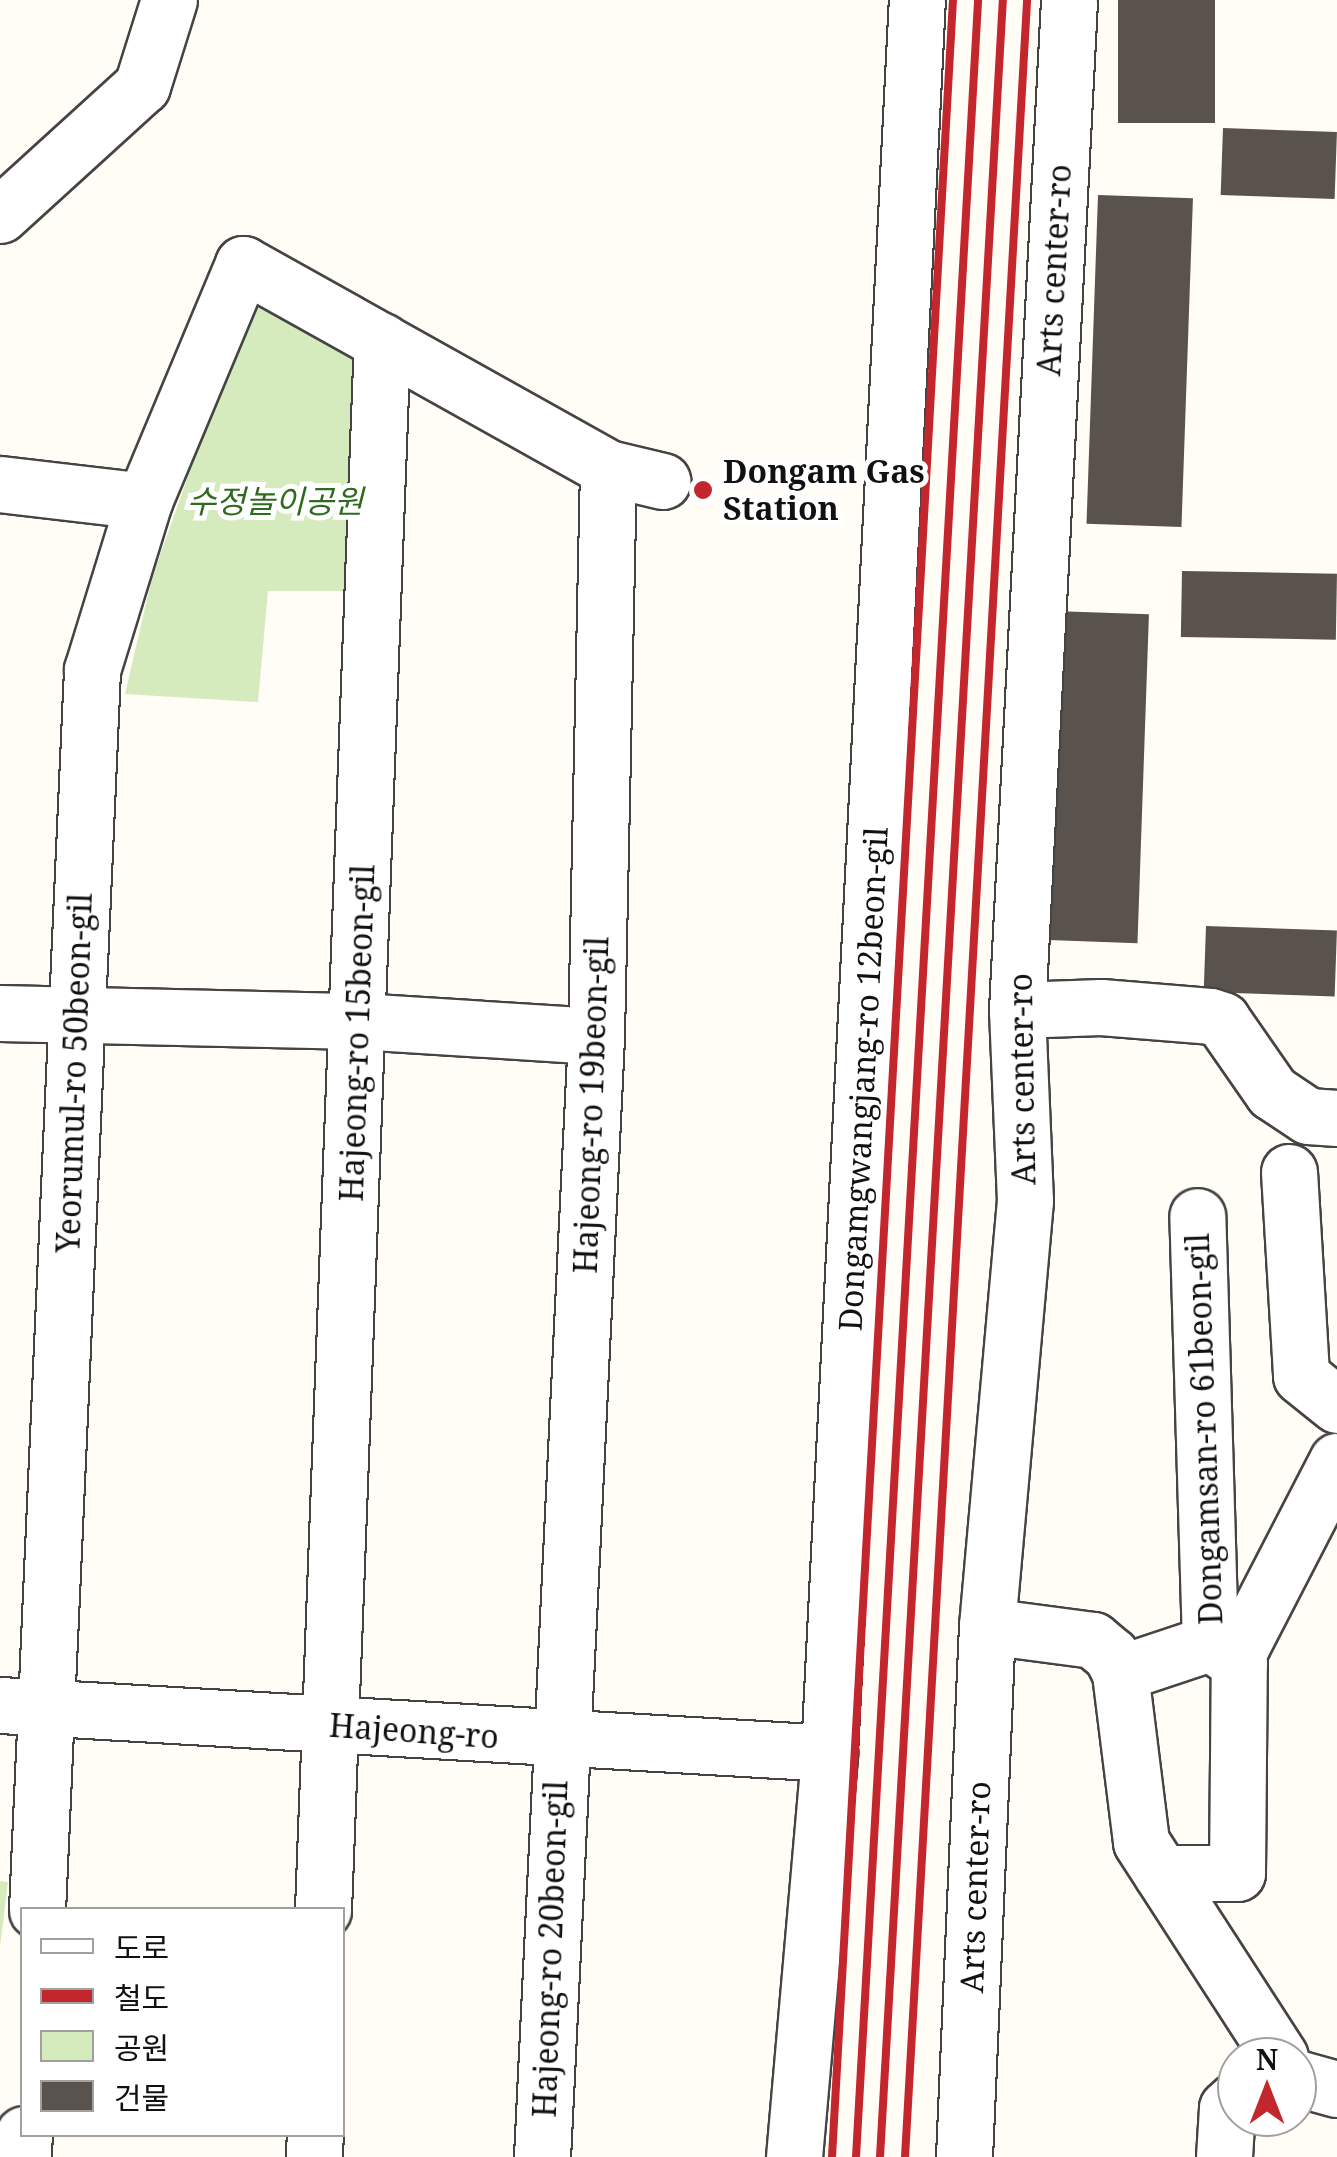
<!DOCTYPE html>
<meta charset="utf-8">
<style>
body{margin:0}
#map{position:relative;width:1337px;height:2157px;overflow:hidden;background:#fffdf5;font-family:"Noto Serif","Noto Sans KR",serif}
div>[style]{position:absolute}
.green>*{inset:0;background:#d5ebbd;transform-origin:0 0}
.building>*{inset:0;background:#5a524d;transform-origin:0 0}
.roads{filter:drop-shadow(2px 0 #444) drop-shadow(-2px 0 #444) drop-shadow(0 2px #444) drop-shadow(0 -2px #444)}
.minor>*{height:55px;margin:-27.5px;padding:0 27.5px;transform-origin:27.5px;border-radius:27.5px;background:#fff}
.rail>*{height:8px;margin:-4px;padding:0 4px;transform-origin:4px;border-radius:4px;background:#c4262e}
.dots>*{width:28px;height:28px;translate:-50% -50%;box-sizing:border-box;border:5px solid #fff;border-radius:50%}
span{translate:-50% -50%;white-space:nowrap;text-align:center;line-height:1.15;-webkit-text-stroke:10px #fff;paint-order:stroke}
.street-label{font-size:32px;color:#111}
.poi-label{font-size:32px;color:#111;font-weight:700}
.left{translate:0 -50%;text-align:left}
.park-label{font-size:32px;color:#2f6b1f;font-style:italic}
.legend{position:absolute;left:20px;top:1907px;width:325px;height:230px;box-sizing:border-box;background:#fff;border:2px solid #a0a0a0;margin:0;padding:12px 18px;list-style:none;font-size:30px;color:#111}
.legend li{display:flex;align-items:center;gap:20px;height:50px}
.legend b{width:50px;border:2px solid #a0a0a0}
.north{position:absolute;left:1217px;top:2037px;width:100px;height:100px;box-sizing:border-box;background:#fff;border:2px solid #a0a0a0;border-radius:50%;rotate:0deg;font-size:28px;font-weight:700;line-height:40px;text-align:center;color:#111}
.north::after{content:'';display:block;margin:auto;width:35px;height:45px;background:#c4262e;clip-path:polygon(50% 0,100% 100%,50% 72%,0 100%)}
</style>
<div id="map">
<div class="green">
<div style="clip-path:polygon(252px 296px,370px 364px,360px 591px,268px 591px,258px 702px,125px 694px,152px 578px)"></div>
<div style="left:0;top:1881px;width:8px;height:276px;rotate:7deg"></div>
</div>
<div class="building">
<div style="left:1118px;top:0;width:97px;height:123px"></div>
<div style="left:1223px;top:128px;width:114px;height:67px;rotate:2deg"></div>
<div style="left:1098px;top:195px;width:95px;height:329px;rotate:2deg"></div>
<div style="left:1182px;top:571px;width:155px;height:66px;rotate:1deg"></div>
<div style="left:1053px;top:611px;width:96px;height:329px;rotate:2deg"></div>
<div style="left:1206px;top:926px;width:131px;height:66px;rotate:2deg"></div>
</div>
<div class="roads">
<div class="minor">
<div style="left:0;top:215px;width:192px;rotate:-42.3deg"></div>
<div style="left:142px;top:86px;width:90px;rotate:-72.6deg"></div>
<div style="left:0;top:484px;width:145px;rotate:6.7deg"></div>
<div style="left:1017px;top:1010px;width:84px;rotate:-2deg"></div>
<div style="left:1101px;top:1007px;width:109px;rotate:4.7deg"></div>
<div style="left:1210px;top:1016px;width:13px;rotate:18deg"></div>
<div style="left:1222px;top:1020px;width:88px;rotate:55.2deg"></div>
<div style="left:1272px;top:1092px;width:43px;rotate:33.7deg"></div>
<div style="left:1308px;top:1116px;width:29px;rotate:4deg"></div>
<div style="left:0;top:1013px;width:358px;rotate:1.3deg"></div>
<div style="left:358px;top:1021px;width:238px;rotate:3.6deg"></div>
<div style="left:1289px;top:1172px;width:204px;rotate:86.6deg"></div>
<div style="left:1301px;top:1376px;width:46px;rotate:38.9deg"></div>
<div style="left:987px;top:1626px;width:107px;rotate:7.5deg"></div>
<div style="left:1093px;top:1640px;width:23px;rotate:40deg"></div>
<div style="left:1111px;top:1655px;width:20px;rotate:63deg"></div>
<div style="left:1120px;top:1673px;width:170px;rotate:82.9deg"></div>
<div style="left:1141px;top:1842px;width:256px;rotate:57.1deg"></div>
<div style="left:1120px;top:1673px;width:95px;rotate:-18.4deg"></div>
<div style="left:1210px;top:1643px;width:33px"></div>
<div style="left:1243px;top:1643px;width:205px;rotate:-62.7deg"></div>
<div style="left:0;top:1705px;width:830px;rotate:3.31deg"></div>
<div style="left:1161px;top:1873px;width:76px"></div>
<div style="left:1237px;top:1873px;width:210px;rotate:-89.5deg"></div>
<div style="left:1239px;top:1663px;width:35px;rotate:-145deg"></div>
<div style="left:1210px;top:1643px;width:427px;rotate:-91.7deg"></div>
<div style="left:37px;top:1910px;width:1241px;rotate:-87.46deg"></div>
<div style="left:92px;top:670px;width:177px;rotate:-72.9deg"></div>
<div style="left:144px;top:501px;width:257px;rotate:-67.3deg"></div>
<div style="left:243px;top:264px;width:418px;rotate:29.2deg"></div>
<div style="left:608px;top:468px;width:56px;rotate:13.5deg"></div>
<div style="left:323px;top:1910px;width:1570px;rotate:-87.85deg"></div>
<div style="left:1297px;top:2078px;width:41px;rotate:15.4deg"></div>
<div style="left:23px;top:2157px;width:23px;rotate:-88deg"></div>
<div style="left:314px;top:2157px;width:23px;rotate:-88deg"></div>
<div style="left:542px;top:2157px;width:1122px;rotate:-87.24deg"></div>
<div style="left:596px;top:1036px;width:568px;rotate:-88.79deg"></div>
<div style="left:794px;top:2157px;width:406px;rotate:-85deg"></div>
<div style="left:829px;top:1753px;width:1755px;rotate:-87.13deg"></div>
<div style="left:964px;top:2157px;width:531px;rotate:-87.52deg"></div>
<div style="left:987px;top:1626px;width:427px;rotate:-84.9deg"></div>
<div style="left:1025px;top:1201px;width:191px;rotate:-92.4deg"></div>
<div style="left:1017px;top:1010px;width:1011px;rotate:-87.05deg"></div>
<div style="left:1224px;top:2157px;width:49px;rotate:-86.5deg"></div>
<div style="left:1227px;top:2108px;width:13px;rotate:-42deg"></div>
</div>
</div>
<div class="rail">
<div style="left:832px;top:2157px;width:2160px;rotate:-86.79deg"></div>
<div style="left:856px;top:2157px;width:2160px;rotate:-86.76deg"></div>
<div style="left:880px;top:2157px;width:2161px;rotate:-86.74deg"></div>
<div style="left:905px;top:2157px;width:2160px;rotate:-86.76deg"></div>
</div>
<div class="dots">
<div style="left:703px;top:490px;background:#c4262e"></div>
</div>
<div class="street-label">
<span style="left:1054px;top:270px;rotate:-87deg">Arts center-ro</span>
<span style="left:357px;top:1033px;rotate:-88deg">Hajeong-ro 15beon-gil</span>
<span style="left:74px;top:1073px;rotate:-88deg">Yeorumul-ro 50beon-gil</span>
<span style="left:863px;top:1079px;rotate:-87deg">Dongamgwangjang-ro 12beon-gil</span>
<span style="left:1022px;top:1079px;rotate:-91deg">Arts center-ro</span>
<span style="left:591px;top:1105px;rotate:-88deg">Hajeong-ro 19beon-gil</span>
<span style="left:1204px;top:1429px;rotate:-92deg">Dongamsan-ro 61beon-gil</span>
<span style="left:414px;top:1731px;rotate:4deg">Hajeong-ro</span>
<span style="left:975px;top:1887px;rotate:-88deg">Arts center-ro</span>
<span style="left:550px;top:1949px;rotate:-88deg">Hajeong-ro 20beon-gil</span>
</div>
<div class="poi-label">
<span class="left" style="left:723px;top:490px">Dongam Gas<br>Station</span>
</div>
<div class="park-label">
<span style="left:275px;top:501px">수정놀이공원</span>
</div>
<ul class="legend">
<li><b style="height:12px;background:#fff"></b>도로</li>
<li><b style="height:12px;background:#c4262e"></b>철도</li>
<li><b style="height:28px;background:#d5ebbd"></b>공원</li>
<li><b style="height:28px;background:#5a524d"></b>건물</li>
</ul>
<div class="north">N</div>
</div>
